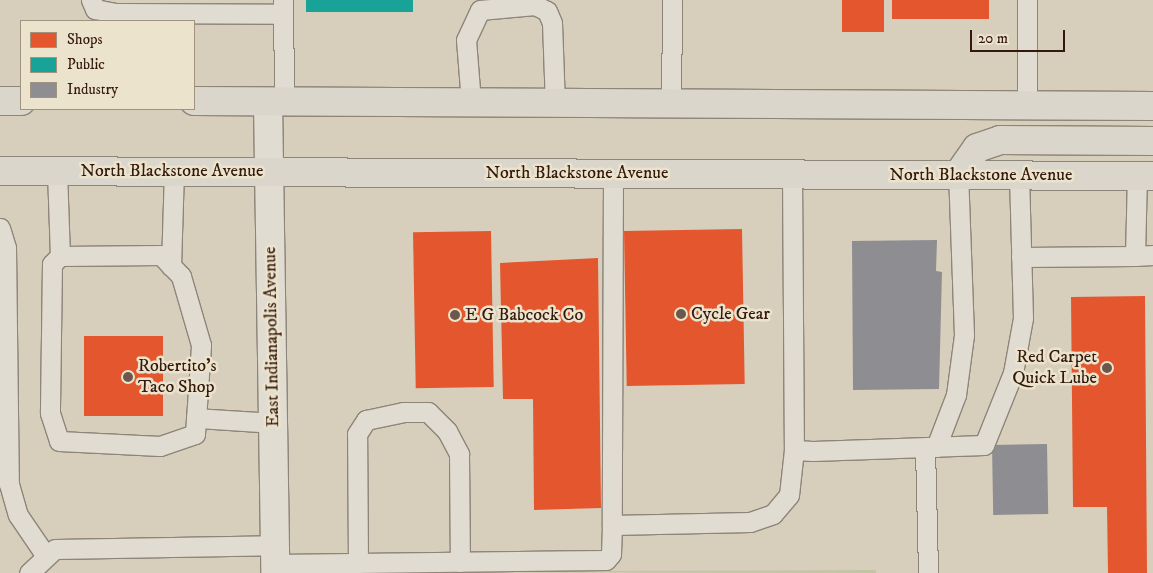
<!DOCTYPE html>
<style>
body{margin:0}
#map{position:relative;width:1153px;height:573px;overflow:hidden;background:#d7cfbc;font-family:"IM FELL DW Pica",serif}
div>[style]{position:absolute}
.green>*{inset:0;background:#c0c6a3}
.shops>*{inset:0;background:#e4572e;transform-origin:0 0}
.public>*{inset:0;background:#17a398;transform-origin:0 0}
.industry>*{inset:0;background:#8d8d92;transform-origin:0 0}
.roads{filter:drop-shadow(1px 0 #8e8579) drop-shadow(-1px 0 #8e8579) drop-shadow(0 1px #8e8579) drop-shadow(0 -1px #8e8579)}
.lane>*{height:19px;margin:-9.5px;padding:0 9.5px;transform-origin:9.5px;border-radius:9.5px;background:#e0dcd2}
.street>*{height:28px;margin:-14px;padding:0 14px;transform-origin:14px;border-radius:14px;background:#e0dcd2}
.primary>*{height:28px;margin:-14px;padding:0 14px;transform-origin:14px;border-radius:14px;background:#dad6cb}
.dots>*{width:14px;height:14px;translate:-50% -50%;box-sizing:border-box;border:2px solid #ece3cc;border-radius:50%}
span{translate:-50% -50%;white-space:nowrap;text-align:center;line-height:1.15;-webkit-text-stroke:5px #ece3cc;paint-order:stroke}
.street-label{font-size:18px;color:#33180d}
.poi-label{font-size:18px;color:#33180d}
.left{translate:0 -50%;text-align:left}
.right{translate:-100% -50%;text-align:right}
.legend{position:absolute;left:20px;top:20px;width:175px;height:90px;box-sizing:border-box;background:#ece3cc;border:1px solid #a29280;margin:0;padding:6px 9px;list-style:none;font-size:15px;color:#33180d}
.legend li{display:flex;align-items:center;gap:10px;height:25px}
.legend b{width:25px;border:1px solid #a29280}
.scale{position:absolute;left:970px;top:30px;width:95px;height:22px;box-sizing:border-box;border:2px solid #33180d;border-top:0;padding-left:6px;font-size:15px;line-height:18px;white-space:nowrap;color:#33180d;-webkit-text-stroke:4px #ece3cc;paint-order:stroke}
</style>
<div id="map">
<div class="green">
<div style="clip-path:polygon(876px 570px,876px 573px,324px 572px)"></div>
</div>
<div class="shops">
<div style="left:842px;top:0;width:42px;height:32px"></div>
<div style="left:892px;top:0;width:97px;height:19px"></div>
<div style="left:742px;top:229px;width:155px;height:118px;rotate:89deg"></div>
<div style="left:491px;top:231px;width:156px;height:78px;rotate:89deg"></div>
<div style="clip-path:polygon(598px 258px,601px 508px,534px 510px,533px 399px,503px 399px,500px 263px)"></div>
<div style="clip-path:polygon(1145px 296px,1147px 573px,1108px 573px,1107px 507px,1073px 507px,1071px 297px)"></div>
<div style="left:84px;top:336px;width:79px;height:80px"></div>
</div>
<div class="public">
<div style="left:306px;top:0;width:107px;height:12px"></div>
</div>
<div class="industry">
<div style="clip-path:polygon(937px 240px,936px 271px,942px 272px,939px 389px,853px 390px,852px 241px)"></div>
<div style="left:1047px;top:444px;width:70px;height:55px;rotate:89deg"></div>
</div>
<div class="roads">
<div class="lane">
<div style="left:91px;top:0;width:10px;rotate:66deg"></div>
<div style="left:95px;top:9px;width:21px;rotate:11deg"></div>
<div style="left:116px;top:13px;width:167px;rotate:0.3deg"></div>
<div style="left:283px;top:0;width:101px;rotate:89.4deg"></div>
<div style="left:471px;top:102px;width:62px;rotate:-94.6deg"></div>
<div style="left:466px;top:40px;width:33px;rotate:-65deg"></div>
<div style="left:480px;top:10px;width:55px;rotate:-5.2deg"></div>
<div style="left:535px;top:5px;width:13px;rotate:27deg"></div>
<div style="left:547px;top:11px;width:13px;rotate:67deg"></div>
<div style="left:552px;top:23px;width:80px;rotate:87.9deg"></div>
<div style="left:671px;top:103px;width:103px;rotate:-89.4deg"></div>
<div style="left:1027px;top:105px;width:105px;rotate:-90deg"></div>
<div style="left:57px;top:171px;width:85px;rotate:88deg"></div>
<div style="left:60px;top:256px;width:11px;rotate:135deg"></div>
<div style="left:52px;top:264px;width:149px;rotate:90.8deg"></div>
<div style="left:50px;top:413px;width:29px;rotate:72deg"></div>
<div style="left:59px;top:441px;width:101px;rotate:2.8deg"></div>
<div style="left:160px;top:446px;width:37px;rotate:-19deg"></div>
<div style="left:195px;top:434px;width:89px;rotate:-86.1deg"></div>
<div style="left:201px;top:345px;width:72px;rotate:-106.2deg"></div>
<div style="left:181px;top:276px;width:29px;rotate:-134deg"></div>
<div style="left:161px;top:255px;width:101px;rotate:179.4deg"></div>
<div style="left:613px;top:173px;width:352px;rotate:90.2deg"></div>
<div style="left:612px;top:525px;width:138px;rotate:-1.2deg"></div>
<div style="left:750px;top:522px;width:24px;rotate:-19deg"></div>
<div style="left:773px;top:514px;width:25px;rotate:-50deg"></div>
<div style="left:789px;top:495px;width:45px;rotate:-83.7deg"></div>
<div style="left:792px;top:174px;width:276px;rotate:89.6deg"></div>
<div style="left:794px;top:450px;width:19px;rotate:3deg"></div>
<div style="left:813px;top:451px;width:171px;rotate:-2deg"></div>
<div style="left:984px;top:445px;width:78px;rotate:-68.1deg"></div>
<div style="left:1013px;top:373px;width:56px;rotate:-79.7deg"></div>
<div style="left:1023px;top:318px;width:143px;rotate:-91.6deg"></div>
<div style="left:0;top:228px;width:21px;rotate:73deg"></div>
<div style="left:6px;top:248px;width:236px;rotate:89.3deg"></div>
<div style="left:9px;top:484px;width:32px;rotate:74deg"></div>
<div style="left:18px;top:515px;width:50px;rotate:55.7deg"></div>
<div style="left:1135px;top:256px;width:18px;rotate:-3deg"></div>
<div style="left:1021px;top:257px;width:114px;rotate:-0.5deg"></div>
<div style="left:1135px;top:256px;width:80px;rotate:-88.6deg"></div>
<div style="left:171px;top:266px;width:95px;rotate:-88.2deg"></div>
<div style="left:196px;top:418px;width:77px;rotate:3.7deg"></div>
<div style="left:936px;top:447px;width:56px;rotate:-69deg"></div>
<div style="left:956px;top:395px;width:61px;rotate:-82.4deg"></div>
<div style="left:964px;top:335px;width:160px;rotate:-92.1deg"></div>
<div style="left:925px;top:448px;width:125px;rotate:88.6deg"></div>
<div style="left:358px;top:563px;width:129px;rotate:-90.4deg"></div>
<div style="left:357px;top:434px;width:17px;rotate:-57deg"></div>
<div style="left:366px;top:420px;width:38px;rotate:-12deg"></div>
<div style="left:403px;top:412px;width:25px"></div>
<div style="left:428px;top:412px;width:27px;rotate:45deg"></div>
<div style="left:447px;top:431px;width:26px;rotate:62deg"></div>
<div style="left:459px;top:454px;width:108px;rotate:89.5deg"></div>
<div style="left:274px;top:564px;width:332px;rotate:-0.7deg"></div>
<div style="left:606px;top:560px;width:8px;rotate:-50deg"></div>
<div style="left:611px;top:554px;width:29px;rotate:-88deg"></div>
<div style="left:29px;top:573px;width:35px;rotate:-43deg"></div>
<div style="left:55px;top:549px;width:219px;rotate:-1deg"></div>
</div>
<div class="street">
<div style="left:268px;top:102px;width:471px;rotate:89.1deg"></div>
</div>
<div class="primary">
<div style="left:0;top:101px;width:21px"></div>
<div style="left:194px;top:101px;width:959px;rotate:0.3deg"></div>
<div style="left:0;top:171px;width:1153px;rotate:0.25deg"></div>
<div style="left:958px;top:175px;width:33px;rotate:-55deg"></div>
<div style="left:977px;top:148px;width:24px;rotate:-19deg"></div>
<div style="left:1000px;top:140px;width:153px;rotate:0.4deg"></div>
</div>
</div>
<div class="dots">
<div style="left:681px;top:314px;background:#6c584a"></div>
<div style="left:455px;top:315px;background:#6c584a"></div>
<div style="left:1107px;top:368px;background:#6c584a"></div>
<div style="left:128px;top:377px;background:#6c584a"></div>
</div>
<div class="street-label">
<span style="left:172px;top:171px">North Blackstone Avenue</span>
<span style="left:577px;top:173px">North Blackstone Avenue</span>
<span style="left:981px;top:175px">North Blackstone Avenue</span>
<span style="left:272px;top:337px;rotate:-91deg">East Indianapolis Avenue</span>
</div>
<div class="poi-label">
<span class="left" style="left:691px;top:314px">Cycle Gear</span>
<span class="left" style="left:465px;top:315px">E G Babcock Co</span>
<span class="right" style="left:1097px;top:368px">Red Carpet<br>Quick Lube</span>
<span class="left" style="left:138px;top:377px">Robertito's<br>Taco Shop</span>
</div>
<ul class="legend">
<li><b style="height:14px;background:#e4572e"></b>Shops</li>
<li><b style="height:14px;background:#17a398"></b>Public</li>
<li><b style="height:14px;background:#8d8d92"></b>Industry</li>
</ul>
<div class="scale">20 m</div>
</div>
